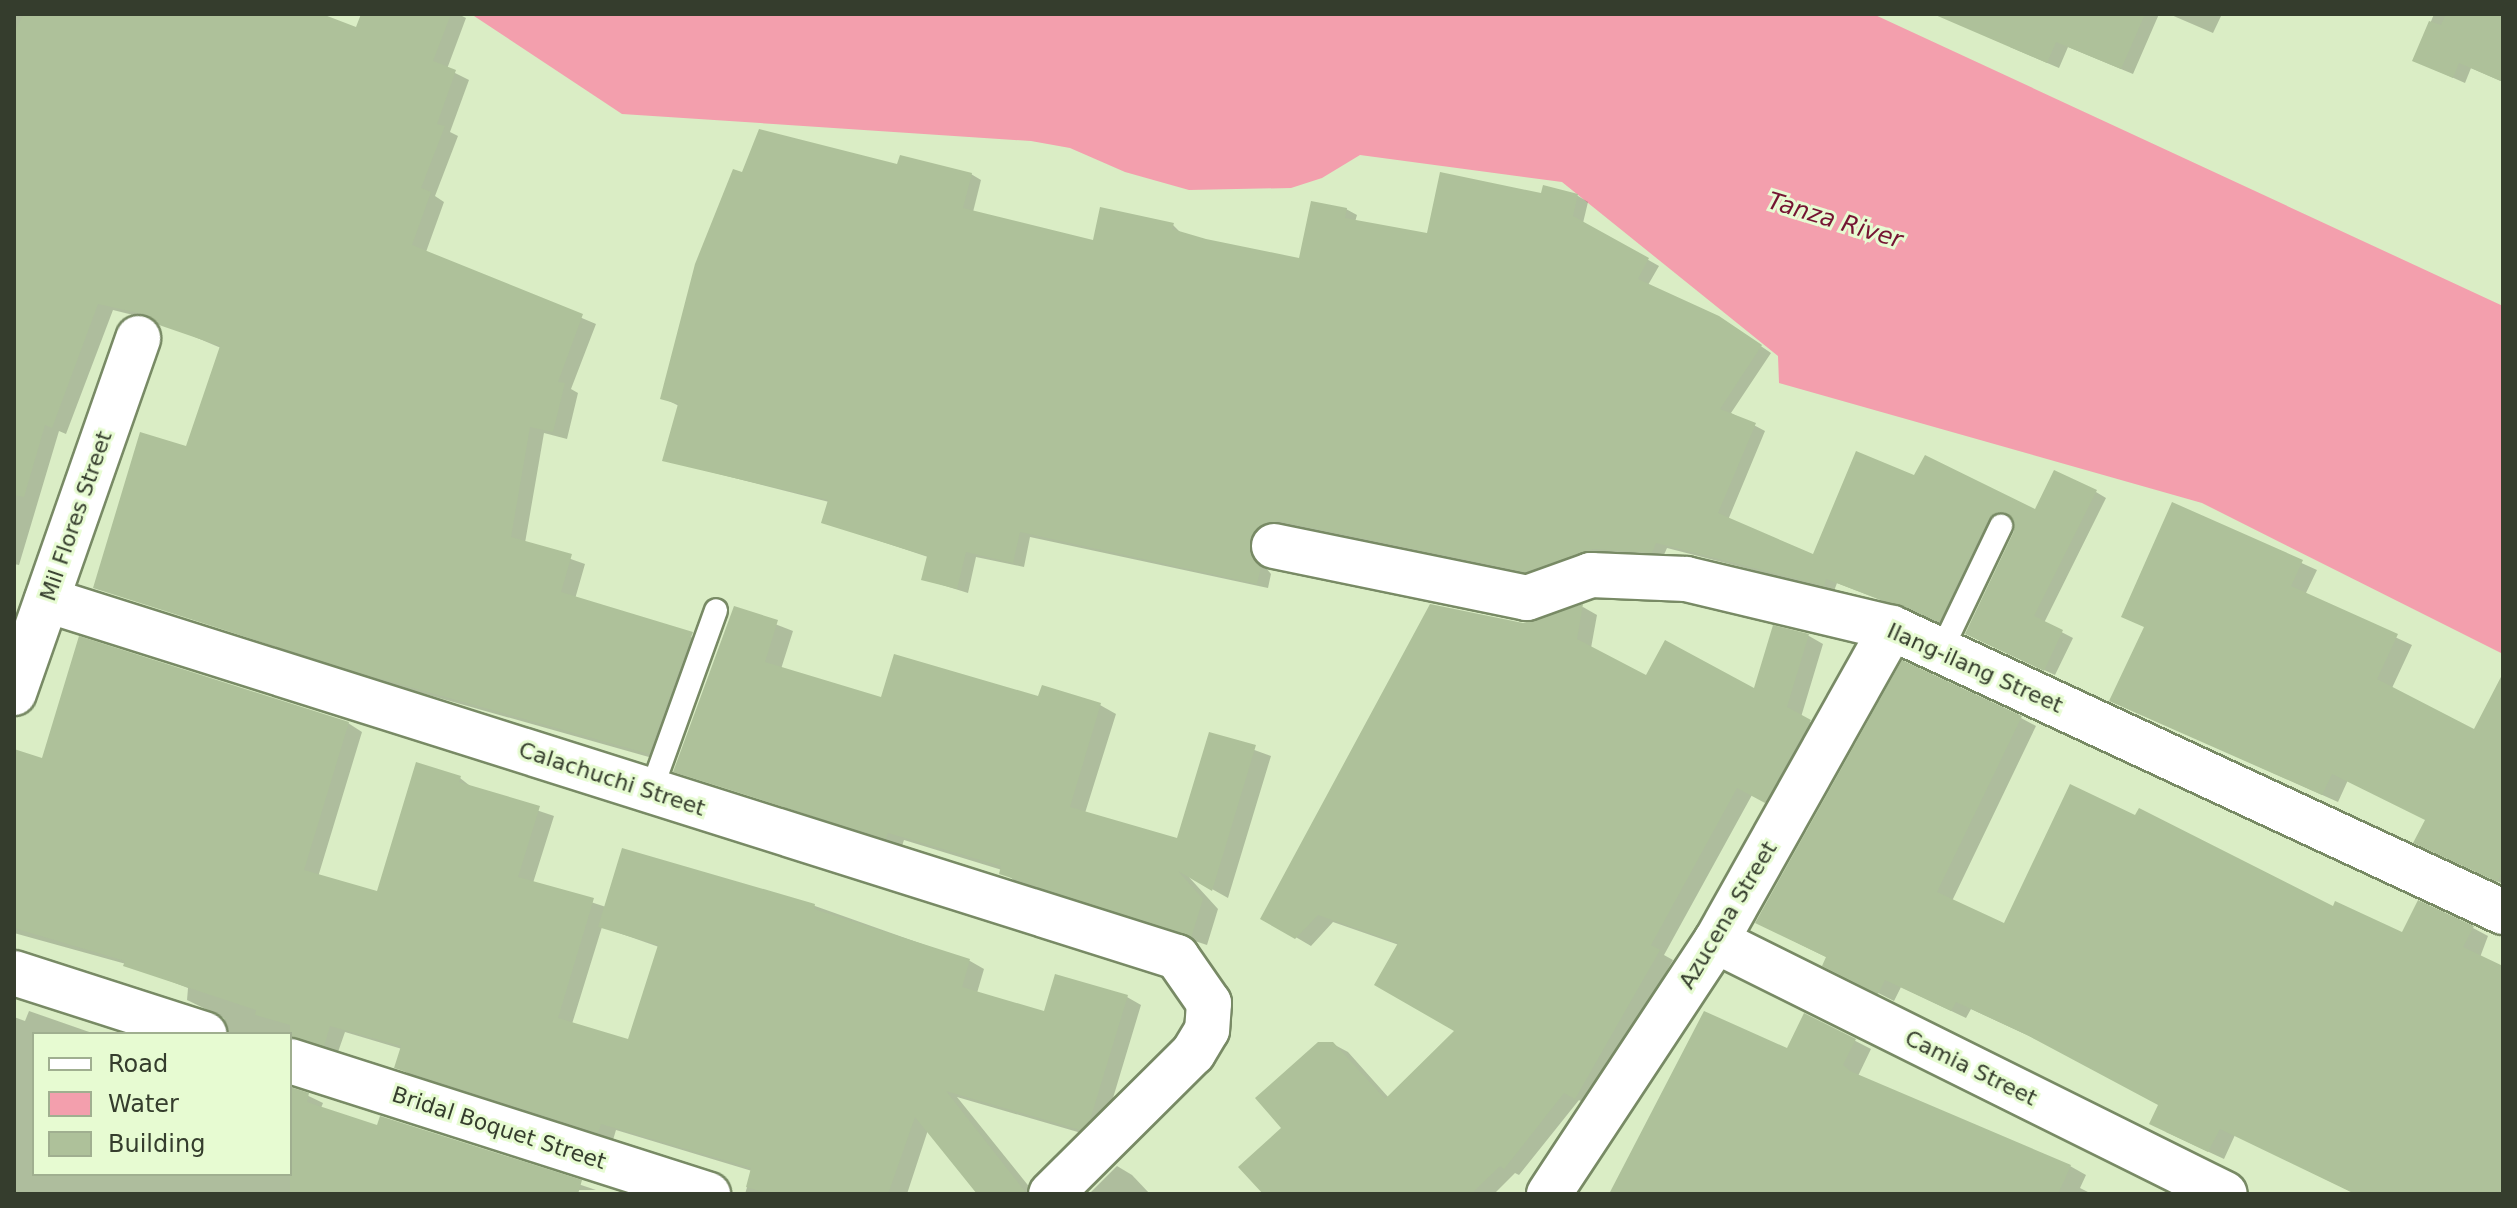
<!DOCTYPE html>
<style>
body{margin:0}
#map{position:relative;width:2517px;height:1208px;overflow:hidden;background:#daedc5;font-family:"DejaVu Sans",sans-serif}
div>[style]{position:absolute}
.water>*{inset:0;background:#f39fad}
.shadow>*{inset:0;background:#0003}
.building>*{inset:0;background:#aec19a}
.roads{filter:drop-shadow(2px 0 #788a65) drop-shadow(-2px 0 #788a65) drop-shadow(0 2px #788a65) drop-shadow(0 -2px #788a65)}
.service>*{height:22px;margin:-11px;padding:0 11px;transform-origin:11px;border-radius:11px;background:#fff}
.minor>*{height:44px;margin:-22px;padding:0 22px;transform-origin:22px;border-radius:22px;background:#fff}
span{translate:-50% -50%;white-space:nowrap;text-align:center;line-height:1.15;-webkit-text-stroke:6px #e7fbd2;paint-order:stroke}
.street-label{font-size:22px;color:#353d2d}
.water-label{font-size:24px;color:#751432;font-style:italic}
.frame{position:absolute;inset:0;border:16px solid #353d2d;pointer-events:none}
.legend{position:absolute;left:32px;top:1032px;width:260px;height:144px;box-sizing:border-box;background:#e7fbd2;border:2px solid #a0af90;margin:0;padding:10px 14px;list-style:none;font-size:24px;color:#353d2d}
.legend li{display:flex;align-items:center;gap:16px;height:40px}
.legend b{width:40px;border:2px solid #a0af90}
</style>
<div id="map">
<div class="water">
<div style="clip-path:polygon(471px 14px,1873px 14px,2503px 306px,2503px 654px,2202px 503px,1779px 383px,1778px 356px,1562px 182px,1360px 155px,1322px 178px,1291px 188px,1189px 190px,1125px 172px,1070px 148px,1031px 141px,622px 114px)"></div>
</div>
<div class="shadow">
<div style="clip-path:polygon(14px 14px,316px 14px,358px 29px,363px 14px,458px 14px,466px 18px,447px 69px,469px 80px,450px 132px,458px 136px,435px 196px,444px 202px,426px 252px,596px 324px,571px 389px,578px 393px,567px 439px,544px 433px,525px 543px,585px 564px,575px 599px,706px 642px,663px 761px,379px 681px,95px 587px,187px 449px,221px 348px,157px 321px,113px 310px,66px 434px,59px 431px,19px 565px,14px 564px)"></div>
<div style="clip-path:polygon(2010px 14px,2159px 14px,2133px 74px,2068px 47px,2059px 68px,2010px 47px)"></div>
<div style="clip-path:polygon(2169px 14px,2222px 14px,2213px 33px)"></div>
<div style="clip-path:polygon(2434px 14px,2503px 14px,2503px 82px,2471px 68px,2465px 83px,2415px 61px)"></div>
<div style="clip-path:polygon(899px 166px,971px 174px,981px 180px,973px 212px,1095px 242px,1173px 225px,1183px 235px,1300px 260px,1346px 209px,1357px 215px,1355px 222px,1429px 236px,1542px 195px,1544px 187px,1578px 196px,1588px 202px,1583px 223px,1659px 266px,1648px 285px,1730px 325px,1771px 353px,1731px 413px,1765px 431px,1728px 520px,1814px 556px,1915px 478px,2036px 511px,2096px 492px,2106px 498px,2044px 623px,2073px 638px,2055px 675px,1977px 639px,2016px 532px,2013px 517px,1999px 525px,1950px 627px,1837px 583px,1834px 591px,1667px 548px,1663px 557px,1537px 577px,1290px 526px,1266px 534px,1261px 562px,1271px 574px,1268px 588px,1030px 537px,1024px 567px,976px 557px,968px 593px,923px 579px,928px 557px,823px 522px,829px 502px,664px 460px,679px 406px,663px 398px,743px 175px)"></div>
<div style="clip-path:polygon(2174px 505px,2317px 570px,2305px 595px,2412px 645px,2392px 688px,2475px 731px,2503px 678px,2503px 884px,2431px 850px,2427px 820px,2348px 780px,2338px 802px,2112px 701px,2146px 628px)"></div>
<div style="clip-path:polygon(1583px 607px,1597px 615px,1591px 648px,1647px 677px,1756px 691px,1775px 628px,1809px 636px,1823px 644px,1801px 717px,1825px 730px,1780px 810px,1752px 795px,1664px 955px,1673px 960px,1590px 1106px,1579px 1100px,1519px 1175px,1515px 1173px,1494px 1194px,1265px 1194px,1284px 1128px,1333px 1044px,1348px 1052px,1389px 1098px,1457px 1030px,1399px 945px,1333px 922px,1311px 946px,1263px 918px,1523px 625px)"></div>
<div style="clip-path:polygon(736px 609px,793px 631px,781px 669px,882px 700px,1039px 699px,1100px 705px,1116px 714px,1085px 813px,1178px 841px,1210px 734px,1271px 756px,1228px 898px,1187px 875px,1218px 909px,1207px 945px,1017px 883px,1002px 870px,904px 840px,902px 846px,675px 771px)"></div>
<div style="clip-path:polygon(2021px 718px,2036px 726px,1952px 901px,2005px 926px,2333px 909px,2403px 935px,2473px 928px,2488px 936px,2479px 960px,2503px 971px,2503px 1194px,2356px 1194px,2235px 1135px,2224px 1159px,2166px 1132px,2160px 1105px,2044px 1043px,1971px 1009px,1966px 1018px,1901px 987px,1894px 1001px,1839px 973px,1828px 958px,1757px 923px)"></div>
<div style="clip-path:polygon(evenodd,348px 723px,362px 732px,318px 877px,378px 893px,460px 778px,474px 789px,554px 816px,533px 883px,606px 907px,623px 850px,815px 906px,970px 961px,984px 969px,977px 993px,1046px 1014px,1127px 997px,1141px 1005px,1104px 1128px,1095px 1137px,957px 1097px,1035px 1194px,980px 1194px,928px 1130px,907px 1194px,745px 1194px,752px 1171px,616px 1130px,613px 1140px,411px 1075px,397px 1067px,402px 1049px,345px 1032px,338px 1052px,301px 1044px,290px 1053px,290px 1034px,228px 1034px,224px 1018px,187px 1000px,188px 988px,126px 964px,14px 933px,14px 770px,43px 760px,348px 723px,602px 927px,659px 947px,630px 1042px,572px 1024px,602px 927px)"></div>
<div style="clip-path:polygon(29px 1011px,95px 1034px,34px 1034px,34px 1174px,290px 1174px,290px 1087px,323px 1103px,321px 1108px,378px 1127px,381px 1118px,596px 1190px,14px 1194px,14px 1017px,25px 1021px)"></div>
<div style="clip-path:polygon(1805px 1015px,1871px 1049px,1858px 1076px,2070px 1166px,2086px 1175px,2080px 1188px,2092px 1194px,1611px 1194px,1788px 1051px)"></div>
<div style="clip-path:polygon(1117px 1166px,1132px 1175px,1150px 1194px,1089px 1194px)"></div>
</div>
<div class="building">
<div style="clip-path:polygon(24px 14px,322px 14px,356px 27px,361px 14px,451px 14px,433px 61px,456px 70px,437px 124px,445px 126px,421px 188px,431px 192px,412px 245px,583px 314px,558px 382px,565px 383px,553px 432px,530px 427px,511px 537px,572px 554px,561px 592px,693px 632px,649px 754px,363px 674px,93px 588px,140px 432px,186px 446px,220px 346px,159px 325px,147px 315px,98px 304px,52px 428px,45px 425px,24px 497px,14px 495px,14px 32px)"></div>
<div style="clip-path:polygon(1933px 14px,2145px 14px,2121px 69px,2056px 42px,2047px 63px)"></div>
<div style="clip-path:polygon(2446px 14px,2503px 14px,2503px 82px,2459px 63px,2453px 78px,2412px 61px,2429px 21px,2441px 25px)"></div>
<div style="clip-path:polygon(759px 129px,897px 164px,900px 155px,972px 173px,963px 208px,1093px 240px,1100px 207px,1174px 223px,1172px 229px,1206px 239px,1299px 258px,1311px 201px,1347px 208px,1345px 218px,1427px 233px,1440px 172px,1541px 193px,1543px 185px,1578px 194px,1573px 216px,1649px 258px,1638px 279px,1719px 316px,1762px 345px,1720px 409px,1756px 423px,1718px 513px,1813px 554px,1856px 451px,1914px 475px,1925px 455px,2035px 509px,2054px 470px,2097px 490px,2034px 616px,2063px 630px,2044px 671px,1965px 634px,2014px 531px,2013px 519px,2001px 512px,1988px 520px,1939px 622px,1826px 579px,1824px 586px,1656px 543px,1652px 553px,1593px 549px,1525px 572px,1278px 521px,1256px 529px,1250px 540px,1251px 555px,1261px 567px,1257px 584px,1020px 532px,1013px 563px,966px 552px,957px 589px,921px 580px,927px 556px,821px 523px,828px 500px,662px 461px,678px 404px,660px 399px,695px 264px,733px 169px,742px 172px)"></div>
<div style="clip-path:polygon(2172px 502px,2303px 560px,2291px 586px,2398px 634px,2377px 679px,2474px 729px,2503px 673px,2503px 870px,2497px 882px,2413px 843px,2425px 820px,2332px 774px,2322px 795px,2109px 701px,2144px 627px,2121px 617px)"></div>
<div style="clip-path:polygon(1430px 604px,1523px 623px,1583px 604px,1577px 639px,1646px 675px,1665px 640px,1754px 688px,1773px 625px,1809px 634px,1787px 707px,1811px 720px,1765px 803px,1737px 788px,1651px 945px,1660px 950px,1575px 1099px,1564px 1093px,1504px 1169px,1500px 1166px,1471px 1194px,1263px 1194px,1238px 1167px,1281px 1128px,1255px 1098px,1318px 1042px,1333px 1042px,1385px 1099px,1454px 1031px,1374px 985px,1398px 943px,1318px 915px,1295px 939px,1260px 919px)"></div>
<div style="clip-path:polygon(734px 606px,778px 620px,765px 662px,881px 697px,894px 654px,1038px 696px,1042px 685px,1101px 703px,1070px 807px,1177px 838px,1209px 732px,1256px 745px,1212px 891px,1178px 871px,1203px 899px,1191px 938px,999px 874px,1001px 866px,888px 833px,886px 839px,673px 772px)"></div>
<div style="clip-path:polygon(79px 636px,349px 722px,304px 870px,377px 891px,416px 762px,461px 776px,459px 782px,540px 806px,518px 877px,594px 898px,558px 1018px,628px 1039px,658px 945px,598px 927px,622px 848px,815px 904px,814px 909px,970px 959px,962px 987px,1044px 1011px,1055px 974px,1128px 995px,1090px 1120px,1080px 1130px,946px 1091px,1027px 1194px,977px 1194px,915px 1117px,888px 1194px,770px 1194px,746px 1187px,751px 1168px,601px 1124px,598px 1133px,394px 1068px,401px 1046px,330px 1026px,324px 1046px,290px 1037px,290px 1025px,255px 1015px,256px 1010px,123px 966px,125px 961px,14px 928px,14px 749px,42px 758px)"></div>
<div style="clip-path:polygon(1902px 660px,2022px 716px,1937px 892px,2004px 923px,2070px 784px,2135px 815px,2139px 808px,2333px 906px,2335px 901px,2402px 932px,2418px 900px,2474px 926px,2463px 947px,2503px 966px,2503px 1194px,2355px 1194px,2220px 1129px,2208px 1152px,2149px 1124px,2158px 1105px,2027px 1035px,1956px 1002px,1951px 1011px,1885px 980px,1878px 994px,1822px 966px,1826px 957px,1755px 923px)"></div>
<div style="clip-path:polygon(1704px 1011px,1787px 1048px,1804px 1013px,1856px 1039px,1843px 1065px,1850px 1071px,2071px 1165px,2058px 1194px,1609px 1194px)"></div>
<div style="clip-path:polygon(290px 1087px,309px 1093px,307px 1102px,377px 1125px,380px 1116px,582px 1180px,578px 1194px,290px 1194px)"></div>
</div>
<div class="roads">
<div class="service">
<div style="left:1941px;top:651px;width:139px;rotate:-64.4deg"></div>
<div style="left:651px;top:791px;width:192px;rotate:-70.2deg"></div>
</div>
<div class="minor">
<div style="left:1274px;top:546px;width:258px;rotate:11.6deg"></div>
<div style="left:1527px;top:598px;width:68px;rotate:-19.8deg"></div>
<div style="left:1591px;top:575px;width:95px;rotate:2.4deg"></div>
<div style="left:1686px;top:579px;width:212px;rotate:13.4deg"></div>
<div style="left:1892px;top:628px;width:674px;rotate:24.93deg"></div>
<div style="left:47px;top:600px;width:1185px;rotate:17.53deg"></div>
<div style="left:1177px;top:957px;width:56px;rotate:55.2deg"></div>
<div style="left:1209px;top:1003px;width:27px;rotate:94deg"></div>
<div style="left:1207px;top:1030px;width:27px;rotate:121deg"></div>
<div style="left:1193px;top:1053px;width:200px;rotate:135.2deg"></div>
<div style="left:14px;top:693px;width:376px;rotate:-70.7deg"></div>
<div style="left:1716px;top:941px;width:568px;rotate:26.43deg"></div>
<div style="left:14px;top:973px;width:200px;rotate:17.8deg"></div>
<div style="left:290px;top:1061px;width:439px;rotate:17.7deg"></div>
<div style="left:1549px;top:1194px;width:303px;rotate:-56.6deg"></div>
<div style="left:1716px;top:941px;width:359px;rotate:-60.7deg"></div>
</div>
</div>
<div class="street-label">
<span style="left:76px;top:516px;rotate:-71deg">Mil Flores Street</span>
<span style="left:1975px;top:668px;rotate:24deg">Ilang-ilang Street</span>
<span style="left:612px;top:779px;rotate:18deg">Calachuchi Street</span>
<span style="left:1728px;top:915px;rotate:-59deg">Azucena Street</span>
<span style="left:1971px;top:1068px;rotate:26deg">Camia Street</span>
<span style="left:499px;top:1128px;rotate:18deg">Bridal Boquet Street</span>
</div>
<div class="water-label">
<span style="left:1835px;top:221px;rotate:17deg">Tanza River</span>
</div>
<div class="frame"></div>
<ul class="legend">
<li><b style="height:10px;background:#fff"></b>Road</li>
<li><b style="height:22px;background:#f39fad"></b>Water</li>
<li><b style="height:22px;background:#aec19a"></b>Building</li>
</ul>
</div>
